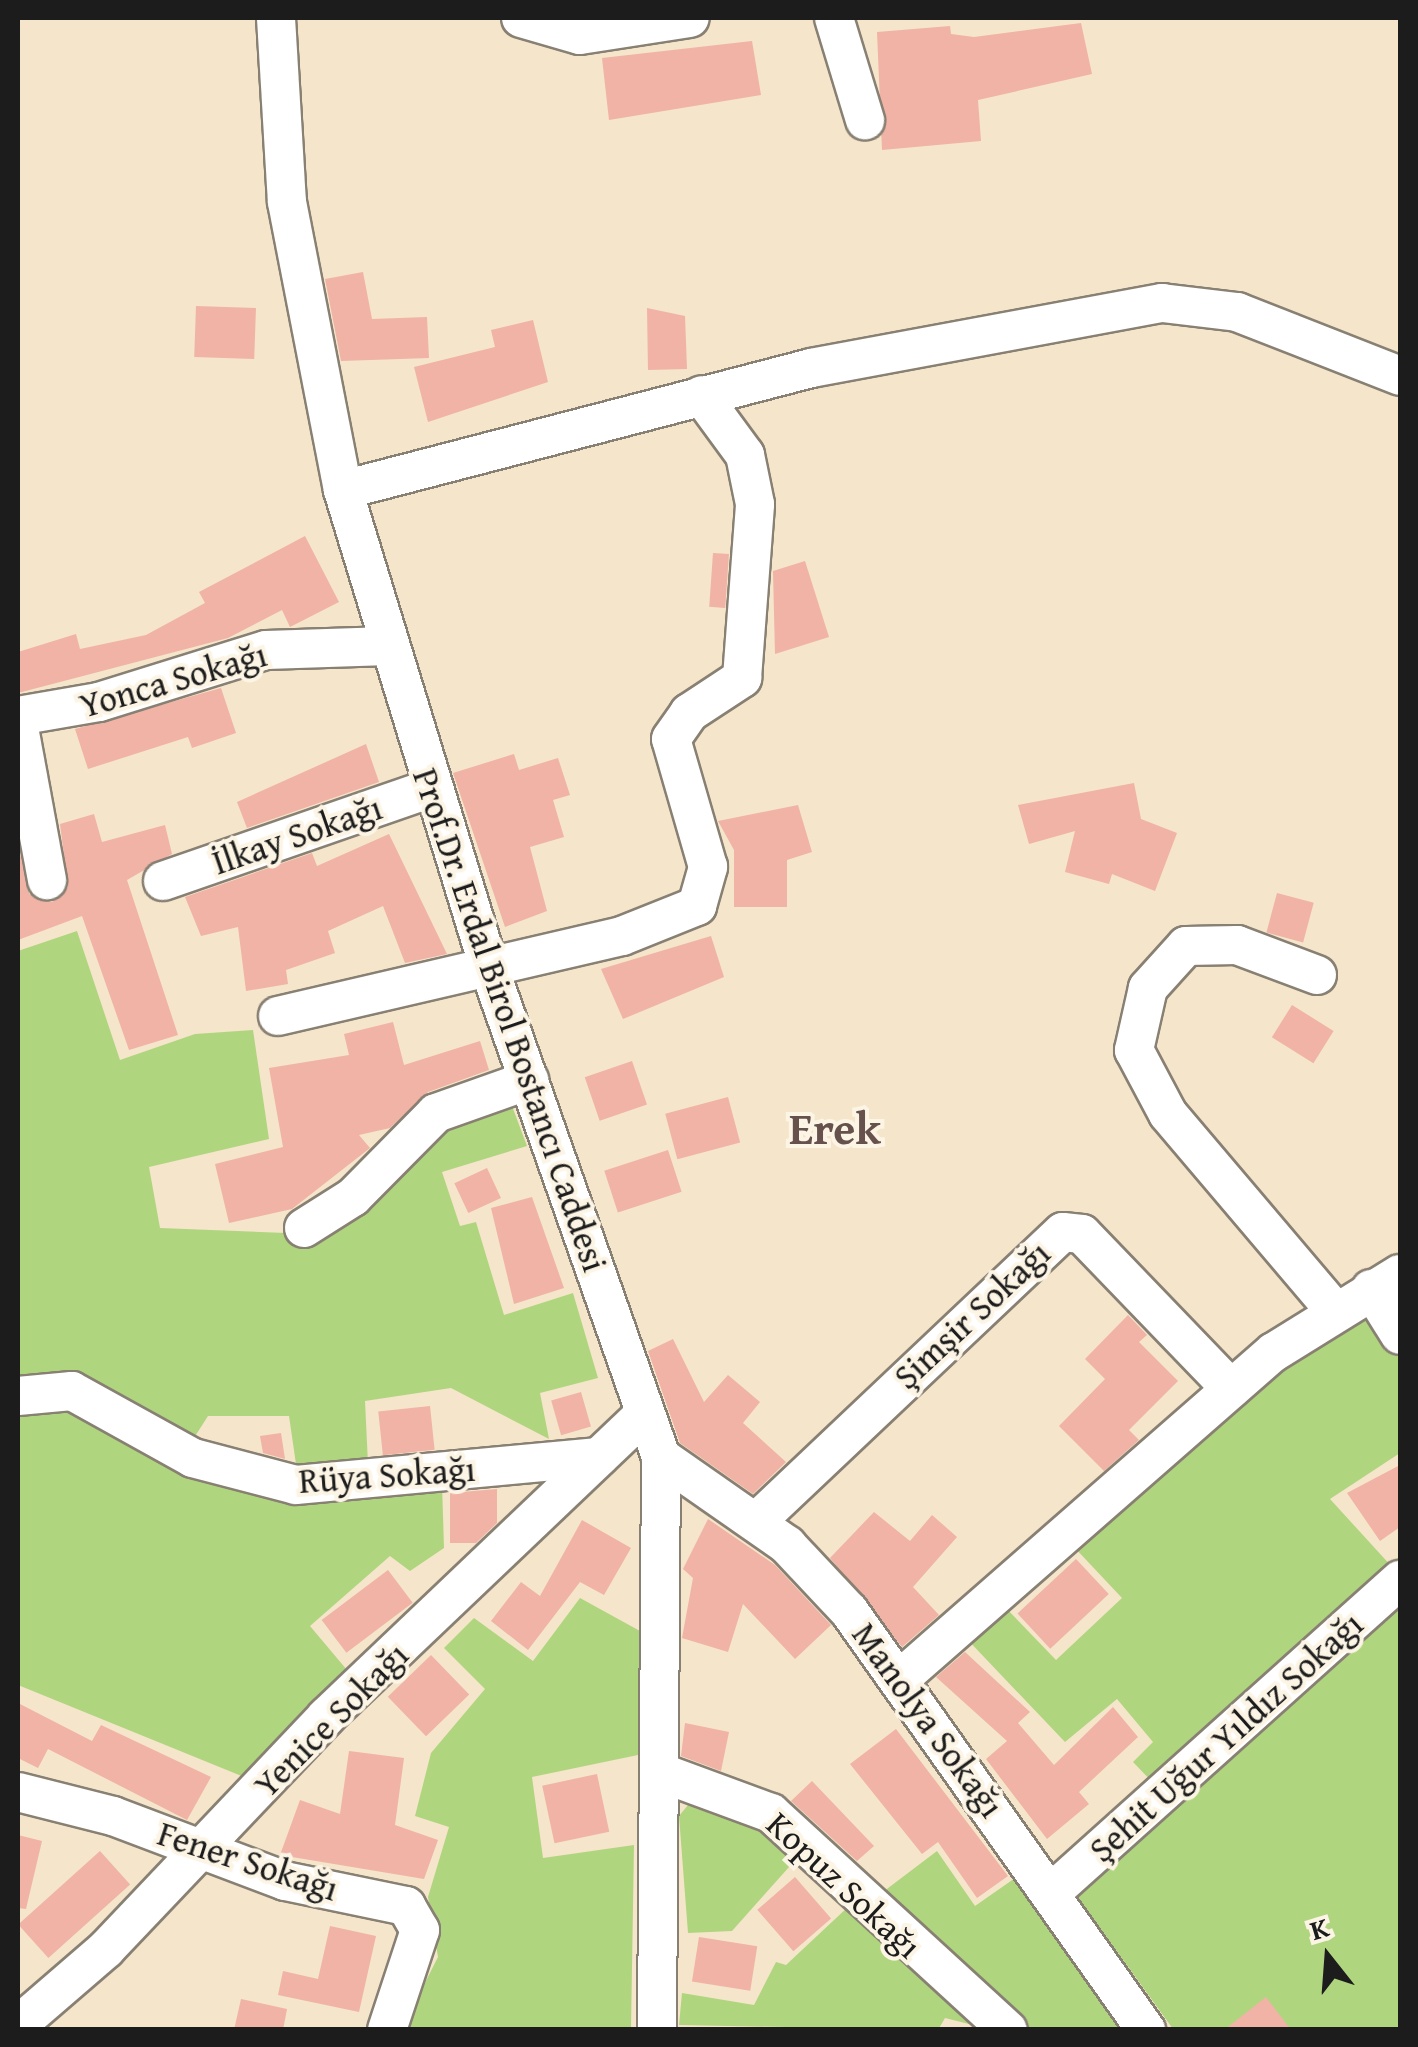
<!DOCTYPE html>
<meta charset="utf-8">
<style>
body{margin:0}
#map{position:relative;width:1418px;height:2047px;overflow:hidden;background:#f5e5ca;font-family:"Gentium Book Plus",serif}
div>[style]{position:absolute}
.green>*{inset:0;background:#b0d57f}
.building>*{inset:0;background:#f0b3a6;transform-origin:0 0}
.roads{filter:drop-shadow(2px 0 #888073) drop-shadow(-2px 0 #888073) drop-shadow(0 2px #888073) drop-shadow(0 -2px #888073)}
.minor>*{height:38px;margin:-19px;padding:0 19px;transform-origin:19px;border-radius:19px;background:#fff}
span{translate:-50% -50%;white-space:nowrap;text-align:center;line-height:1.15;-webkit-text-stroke:8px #fcf5e5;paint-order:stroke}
.street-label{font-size:35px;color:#1c1c1c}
.district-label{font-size:45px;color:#66514c;font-weight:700}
.frame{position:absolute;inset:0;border:20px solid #1c1c1c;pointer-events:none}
.north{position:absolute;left:1278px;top:1907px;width:100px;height:100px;-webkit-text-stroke:8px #fcf5e5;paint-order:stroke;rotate:343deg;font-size:28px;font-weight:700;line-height:40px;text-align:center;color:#1c1c1c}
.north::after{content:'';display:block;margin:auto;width:35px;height:45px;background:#1c1c1c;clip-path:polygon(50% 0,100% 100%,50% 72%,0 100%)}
</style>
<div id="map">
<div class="green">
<div style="clip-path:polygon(77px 931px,120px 1060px,195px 1034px,253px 1030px,269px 1139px,149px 1167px,160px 1228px,311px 1234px,447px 1122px,509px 1098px,527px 1146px,442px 1172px,460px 1226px,476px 1222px,504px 1315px,573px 1293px,598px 1378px,540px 1393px,549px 1439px,451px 1388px,365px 1401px,368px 1464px,297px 1471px,289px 1416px,208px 1416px,192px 1441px,87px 1379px,54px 1372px,18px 1384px,18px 951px)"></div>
<div style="clip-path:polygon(1369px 1308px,1400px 1354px,1400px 1453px,1330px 1499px,1393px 1568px,1160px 1790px,1133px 1762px,1153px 1742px,1117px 1699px,1065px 1742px,966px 1638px,1003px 1605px,1056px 1660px,1122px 1598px,1074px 1547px,1247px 1389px)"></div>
<div style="clip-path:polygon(51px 1400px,149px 1450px,442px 1484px,444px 1548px,410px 1571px,390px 1556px,310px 1626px,347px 1670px,244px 1777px,18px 1685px,18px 1410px)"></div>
<div style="clip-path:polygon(1400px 1596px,1400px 2029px,1173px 2029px,1074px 1892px)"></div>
<div style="clip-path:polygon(580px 1598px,640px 1631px,638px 1755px,532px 1777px,543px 1858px,634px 1845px,631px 2029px,401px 2030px,438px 1957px,428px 1897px,449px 1827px,415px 1816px,431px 1753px,485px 1689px,444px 1648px,474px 1618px,533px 1661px)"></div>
<div style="clip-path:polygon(697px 1794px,725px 1801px,798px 1857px,732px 1931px,688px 1933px,679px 1816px)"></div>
<div style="clip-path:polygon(937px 1851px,975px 1906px,1021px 1874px,1135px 2029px,1023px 2029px,871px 1901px)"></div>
<div style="clip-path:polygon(849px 1906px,989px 2029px,945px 2018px,938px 2030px,679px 2025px,682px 1993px,754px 2005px,776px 1962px,786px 1965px)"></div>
</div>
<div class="building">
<div style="clip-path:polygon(1081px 23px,1092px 74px,978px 100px,981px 141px,882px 150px,877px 32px,950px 26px,951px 34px,974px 37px)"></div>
<div style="clip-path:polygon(752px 41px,761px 95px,609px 120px,602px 58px)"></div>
<div style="clip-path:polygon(363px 272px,372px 319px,427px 317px,429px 358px,341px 361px,325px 279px)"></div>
<div style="left:196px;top:306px;width:60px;height:51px;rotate:2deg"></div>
<div style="clip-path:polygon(647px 308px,685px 316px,687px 369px,648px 370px)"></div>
<div style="clip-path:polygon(533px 320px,548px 382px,428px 422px,414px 367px,495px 347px,491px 330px)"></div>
<div style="clip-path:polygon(305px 536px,339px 602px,290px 627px,282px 610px,228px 638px,18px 693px,18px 652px,76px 634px,80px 649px,146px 635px,205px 603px,199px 592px)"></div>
<div style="left:713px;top:553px;width:16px;height:54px;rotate:4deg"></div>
<div style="clip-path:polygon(805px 561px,829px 637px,775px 654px,773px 571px)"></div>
<div style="clip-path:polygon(221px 688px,236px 733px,192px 748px,188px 737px,88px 769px,75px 729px)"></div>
<div style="clip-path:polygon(366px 744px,379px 782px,247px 828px,237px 802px)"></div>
<div style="clip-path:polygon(514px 754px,519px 770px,558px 758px,570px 795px,553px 800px,564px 837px,530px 847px,547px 911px,505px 927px,453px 773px)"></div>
<div style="clip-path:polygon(1134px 783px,1141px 819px,1177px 833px,1155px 891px,1112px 874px,1109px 884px,1065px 872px,1075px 831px,1029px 844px,1018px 805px)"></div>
<div style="clip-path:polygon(798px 805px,812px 852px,787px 860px,787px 907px,734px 907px,734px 850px,718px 821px)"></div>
<div style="clip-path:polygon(94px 814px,102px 842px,165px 825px,172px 854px,127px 880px,178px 1035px,129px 1050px,82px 916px,18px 940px,18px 844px,29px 894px,52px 902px,68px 887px,60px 824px)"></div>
<div style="clip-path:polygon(389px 834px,447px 954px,405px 963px,383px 906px,328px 931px,335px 953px,286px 970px,288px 984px,246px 991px,238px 927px,201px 936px,185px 897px,312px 853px,317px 866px)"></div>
<div style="left:1277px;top:893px;width:38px;height:41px;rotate:15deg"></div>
<div style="clip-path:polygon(711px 936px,724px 977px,623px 1019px,601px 969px)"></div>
<div style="left:1292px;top:1005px;width:49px;height:38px;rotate:32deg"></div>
<div style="clip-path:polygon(393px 1022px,404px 1065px,480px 1041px,489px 1070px,428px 1092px,390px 1128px,359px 1135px,370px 1148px,292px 1209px,229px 1223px,215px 1164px,283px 1147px,269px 1068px,349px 1055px,344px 1034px)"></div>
<div style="left:632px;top:1061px;width:46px;height:50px;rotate:71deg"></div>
<div style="left:728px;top:1097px;width:47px;height:65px;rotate:75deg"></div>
<div style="left:668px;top:1150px;width:44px;height:67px;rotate:72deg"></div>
<div style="left:487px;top:1168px;width:33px;height:36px;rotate:65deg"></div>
<div style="clip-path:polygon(532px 1197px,564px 1288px,514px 1304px,491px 1208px)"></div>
<div style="clip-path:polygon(1128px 1315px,1147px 1335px,1139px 1342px,1178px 1381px,1129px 1430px,1139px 1440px,1104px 1471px,1059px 1426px,1105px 1379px,1085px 1359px)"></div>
<div style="clip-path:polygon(673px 1339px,704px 1402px,728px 1375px,760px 1402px,743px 1423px,786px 1462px,753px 1494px,680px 1443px,648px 1351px)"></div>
<div style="left:581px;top:1392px;width:36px;height:31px;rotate:74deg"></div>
<div style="left:430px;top:1406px;width:44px;height:52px;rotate:84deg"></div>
<div style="clip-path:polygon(281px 1433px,285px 1459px,263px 1453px,260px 1436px)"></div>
<div style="clip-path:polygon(1400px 1465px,1400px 1527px,1380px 1541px,1347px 1493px)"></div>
<div style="clip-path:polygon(497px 1489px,497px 1523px,476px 1543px,450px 1543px,450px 1493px)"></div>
<div style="clip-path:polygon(874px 1512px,910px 1541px,932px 1515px,957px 1537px,913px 1587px,939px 1615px,902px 1647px,830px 1558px)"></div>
<div style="clip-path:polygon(708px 1519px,775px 1565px,831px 1625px,795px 1659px,743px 1604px,728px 1652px,682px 1638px,693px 1578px,683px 1569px)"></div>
<div style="clip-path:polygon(582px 1520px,631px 1548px,604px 1595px,580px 1582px,528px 1650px,491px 1621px,521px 1582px,540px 1596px)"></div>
<div style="left:1076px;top:1559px;width:48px;height:80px;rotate:47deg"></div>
<div style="left:388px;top:1570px;width:41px;height:83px;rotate:53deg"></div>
<div style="clip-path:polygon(965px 1652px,1030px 1712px,1018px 1723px,1054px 1765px,1113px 1707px,1138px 1737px,1079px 1792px,1089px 1804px,1047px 1839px,986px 1759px,1007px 1741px,936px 1677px)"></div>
<div style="left:431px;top:1655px;width:55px;height:60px;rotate:46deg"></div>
<div style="clip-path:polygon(18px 1703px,92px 1741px,101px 1725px,211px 1777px,187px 1820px,48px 1749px,38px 1768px,18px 1758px)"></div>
<div style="clip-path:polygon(685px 1723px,729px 1732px,721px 1771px,681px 1756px)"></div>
<div style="clip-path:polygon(896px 1729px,1008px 1876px,977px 1898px,938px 1842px,922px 1854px,850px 1764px)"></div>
<div style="clip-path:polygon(349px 1751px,404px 1758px,395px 1825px,438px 1840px,424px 1879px,280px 1855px,300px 1800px,340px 1814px)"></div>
<div style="left:597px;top:1774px;width:59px;height:56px;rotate:78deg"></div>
<div style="clip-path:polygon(812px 1781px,874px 1846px,857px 1861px,791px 1801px)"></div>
<div style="clip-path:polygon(18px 1835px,42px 1841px,26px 1909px,18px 1908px)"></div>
<div style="left:100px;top:1851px;width:45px;height:110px;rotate:48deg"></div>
<div style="left:795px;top:1877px;width:55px;height:50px;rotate:49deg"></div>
<div style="clip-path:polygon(330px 1926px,376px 1936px,359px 2012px,278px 1995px,283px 1971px,318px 1979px)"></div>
<div style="left:699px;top:1937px;width:59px;height:45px;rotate:9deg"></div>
<div style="clip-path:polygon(1266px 1997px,1291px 2030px,1224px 2030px)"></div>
<div style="clip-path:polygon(241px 1999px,287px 2009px,283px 2030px,234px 2030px)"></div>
</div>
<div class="roads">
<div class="minor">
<div style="left:276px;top:18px;width:184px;rotate:86.6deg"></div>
<div style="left:287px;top:202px;width:293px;rotate:79deg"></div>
<div style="left:343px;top:490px;width:493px;rotate:73deg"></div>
<div style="left:487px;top:962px;width:525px;rotate:70.63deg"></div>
<div style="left:661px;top:1457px;width:573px;rotate:90.4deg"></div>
<div style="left:521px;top:18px;width:61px;rotate:16.1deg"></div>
<div style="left:580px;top:35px;width:111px;rotate:-8.8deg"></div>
<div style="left:834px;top:18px;width:107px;rotate:73.1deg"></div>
<div style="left:343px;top:490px;width:484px;rotate:-14.6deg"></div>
<div style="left:811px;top:368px;width:357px;rotate:-10.5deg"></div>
<div style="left:1162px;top:303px;width:76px;rotate:6.8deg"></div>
<div style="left:1237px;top:312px;width:175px;rotate:21.4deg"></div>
<div style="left:18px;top:716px;width:82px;rotate:-9.8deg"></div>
<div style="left:99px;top:702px;width:175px;rotate:-17.3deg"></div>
<div style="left:266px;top:650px;width:123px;rotate:-1.9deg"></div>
<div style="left:18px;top:722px;width:161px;rotate:79.6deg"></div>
<div style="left:163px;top:881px;width:284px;rotate:-19.1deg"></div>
<div style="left:1317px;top:975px;width:85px;rotate:-159.4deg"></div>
<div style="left:1237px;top:945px;width:51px;rotate:178.9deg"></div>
<div style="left:1186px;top:946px;width:57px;rotate:132.1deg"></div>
<div style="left:1148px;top:988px;width:64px;rotate:102.7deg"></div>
<div style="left:1134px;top:1050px;width:72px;rotate:62deg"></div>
<div style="left:1168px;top:1114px;width:257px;rotate:49.7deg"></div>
<div style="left:278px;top:1016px;width:353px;rotate:-13.1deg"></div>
<div style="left:622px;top:936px;width:81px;rotate:-21.8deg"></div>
<div style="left:697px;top:906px;width:41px;rotate:-74.2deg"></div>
<div style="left:708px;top:867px;width:133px;rotate:-106.1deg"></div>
<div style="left:671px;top:739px;width:32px;rotate:-55deg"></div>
<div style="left:689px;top:713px;width:64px;rotate:-33.4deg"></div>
<div style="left:742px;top:678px;width:174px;rotate:-85.7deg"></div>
<div style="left:755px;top:504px;width:50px;rotate:-101.5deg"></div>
<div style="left:745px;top:455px;width:74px;rotate:-126.3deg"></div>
<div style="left:304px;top:1228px;width:58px;rotate:-32.3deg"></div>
<div style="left:353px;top:1197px;width:118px;rotate:-45.3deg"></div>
<div style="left:436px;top:1113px;width:99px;rotate:-19.5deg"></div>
<div style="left:1371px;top:1289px;width:54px;rotate:57.8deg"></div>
<div style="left:18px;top:1396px;width:54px;rotate:-5.3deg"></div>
<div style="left:72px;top:1391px;width:138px;rotate:29deg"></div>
<div style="left:193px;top:1458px;width:106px;rotate:14.7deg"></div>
<div style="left:296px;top:1485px;width:304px;rotate:-5.3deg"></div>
<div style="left:661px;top:1457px;width:154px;rotate:34.9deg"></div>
<div style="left:787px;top:1545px;width:91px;rotate:46.8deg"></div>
<div style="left:849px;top:1611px;width:514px;rotate:54.67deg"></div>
<div style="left:756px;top:1522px;width:422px;rotate:-43.4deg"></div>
<div style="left:1063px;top:1232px;width:19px;rotate:6deg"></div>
<div style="left:1082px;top:1234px;width:215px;rotate:46.1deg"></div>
<div style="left:901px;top:1678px;width:495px;rotate:-41.2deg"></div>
<div style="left:1274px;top:1352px;width:148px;rotate:-31.8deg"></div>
<div style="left:662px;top:1773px;width:116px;rotate:20.2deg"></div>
<div style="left:771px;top:1813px;width:321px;rotate:42.5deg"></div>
<div style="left:18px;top:1792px;width:98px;rotate:14.2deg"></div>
<div style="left:113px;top:1816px;width:184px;rotate:20.7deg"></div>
<div style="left:285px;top:1881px;width:124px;rotate:11.7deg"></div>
<div style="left:406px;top:1906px;width:28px;rotate:60deg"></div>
<div style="left:420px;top:1930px;width:105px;rotate:108.3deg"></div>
<div style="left:1051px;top:1893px;width:469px;rotate:-41.9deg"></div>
<div style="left:18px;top:2025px;width:116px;rotate:-40.8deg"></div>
<div style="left:106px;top:1949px;width:320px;rotate:-46.5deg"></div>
<div style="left:326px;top:1717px;width:439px;rotate:-43.6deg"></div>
</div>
</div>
<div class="street-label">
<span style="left:173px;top:680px;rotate:-16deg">Yonca Sokağı</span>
<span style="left:297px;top:835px;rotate:-19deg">İlkay Sokağı</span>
<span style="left:510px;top:1020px;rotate:71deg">Prof.Dr. Erdal Birol Bostancı Caddesi</span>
<span style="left:972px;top:1315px;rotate:-43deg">Şimşir Sokağı</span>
<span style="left:387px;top:1475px;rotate:-4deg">Rüya Sokağı</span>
<span style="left:331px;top:1720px;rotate:-45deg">Yenice Sokağı</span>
<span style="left:928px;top:1720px;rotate:54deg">Manolya Sokağı</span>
<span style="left:1226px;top:1737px;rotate:-42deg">Şehit Uğur Yıldız Sokağı</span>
<span style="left:248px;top:1861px;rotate:18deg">Fener Sokağı</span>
<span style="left:844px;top:1885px;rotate:43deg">Kopuz Sokağı</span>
</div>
<div class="district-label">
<span style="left:835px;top:1128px">Erek</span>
</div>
<div class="frame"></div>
<div class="north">K</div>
</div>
